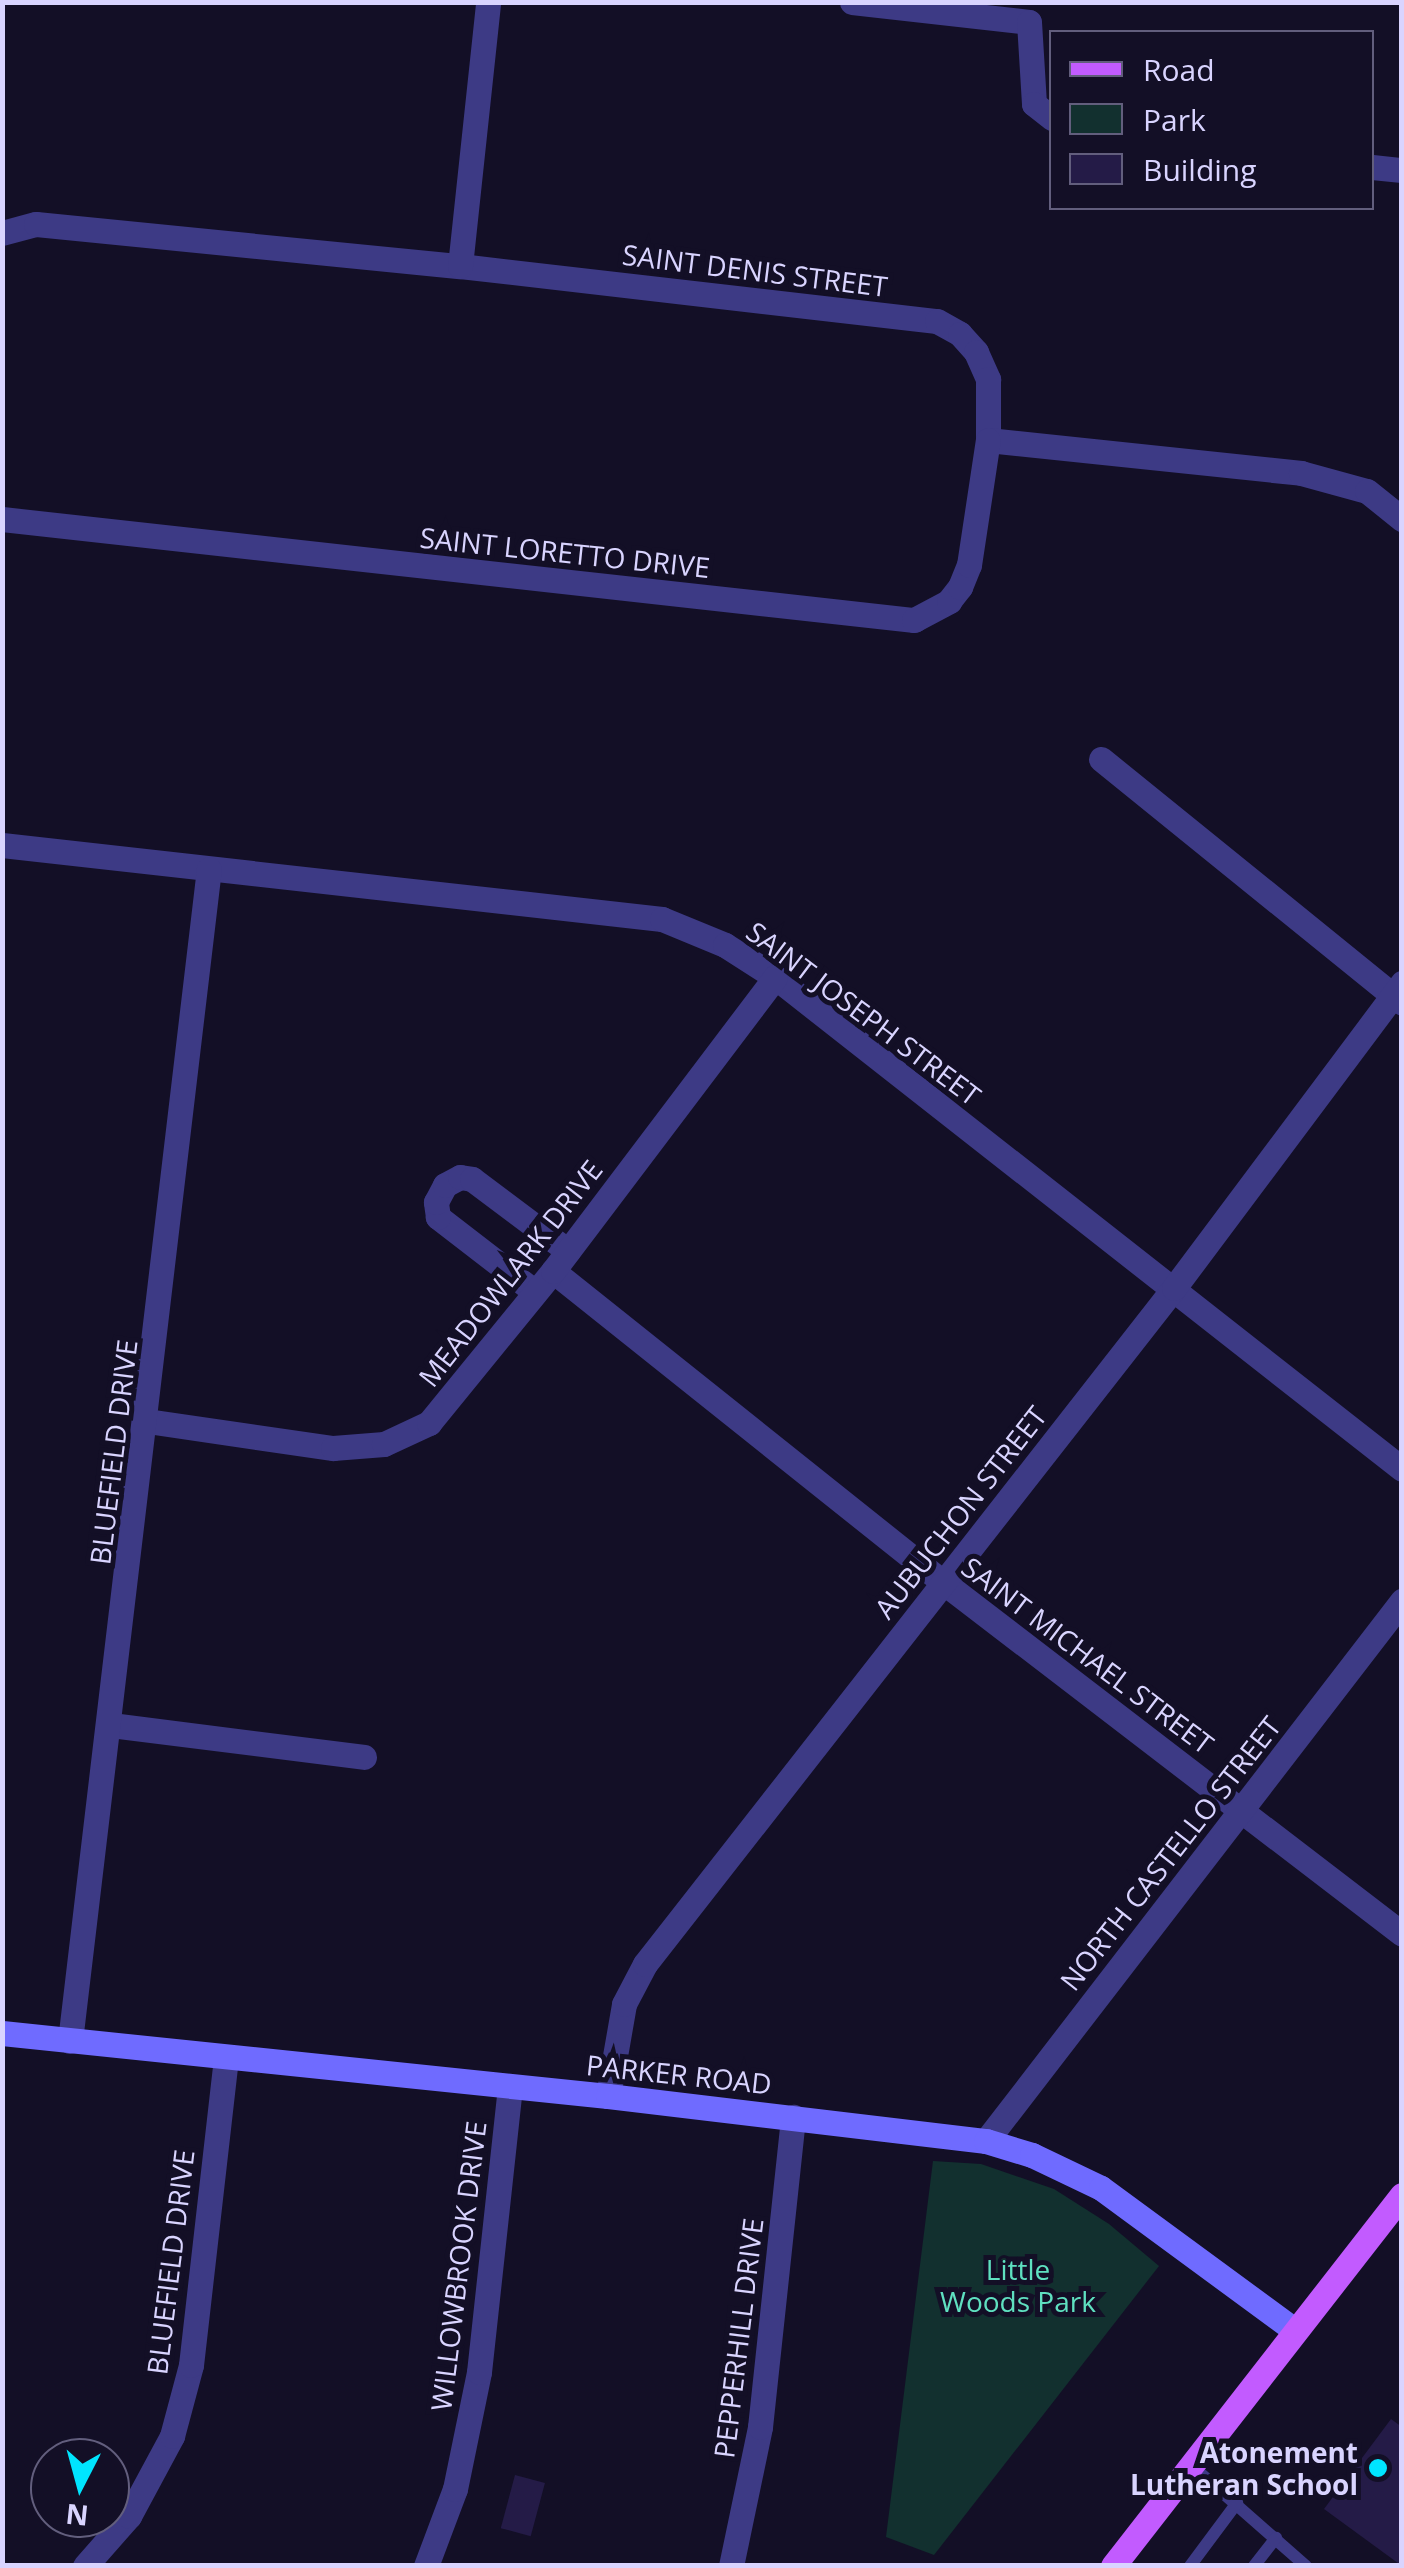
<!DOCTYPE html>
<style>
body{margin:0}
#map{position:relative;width:1404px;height:2568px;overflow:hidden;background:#130f26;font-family:"Open Sans",sans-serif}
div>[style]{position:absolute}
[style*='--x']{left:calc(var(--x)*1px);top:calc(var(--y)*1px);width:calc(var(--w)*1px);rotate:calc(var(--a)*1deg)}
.green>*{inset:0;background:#12302f}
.building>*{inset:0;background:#241b47;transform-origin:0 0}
.lane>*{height:12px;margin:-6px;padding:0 6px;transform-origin:6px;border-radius:6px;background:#3d3a85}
.street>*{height:25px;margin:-12.5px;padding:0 12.5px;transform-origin:12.5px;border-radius:12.5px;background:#3d3a85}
.secondary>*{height:25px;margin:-12.5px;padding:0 12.5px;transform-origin:12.5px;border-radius:12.5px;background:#6f6bff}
.primary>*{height:25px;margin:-12.5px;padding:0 12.5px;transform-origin:12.5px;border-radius:12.5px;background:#c25bff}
.dots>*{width:28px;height:28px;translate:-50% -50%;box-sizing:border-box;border:5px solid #130f26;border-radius:50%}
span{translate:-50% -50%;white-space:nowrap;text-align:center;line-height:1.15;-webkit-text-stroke:10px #130f26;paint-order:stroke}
.street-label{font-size:28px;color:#d9d4ff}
.park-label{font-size:28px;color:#5fe0c0}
.poi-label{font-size:28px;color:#d9d4ff;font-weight:700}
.right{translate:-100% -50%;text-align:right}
.frame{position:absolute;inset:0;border:5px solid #d9d4ff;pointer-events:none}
.legend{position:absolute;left:1049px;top:30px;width:325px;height:180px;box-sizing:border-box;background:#130f26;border:2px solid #625e7d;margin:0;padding:12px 18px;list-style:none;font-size:30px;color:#d9d4ff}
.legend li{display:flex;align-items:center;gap:20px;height:50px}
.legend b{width:50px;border:2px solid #625e7d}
.north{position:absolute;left:30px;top:2438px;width:100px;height:100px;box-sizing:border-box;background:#130f26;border:2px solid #625e7d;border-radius:50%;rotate:186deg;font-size:28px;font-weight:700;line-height:40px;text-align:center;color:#d9d4ff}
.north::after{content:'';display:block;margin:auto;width:35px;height:45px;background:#00e5ff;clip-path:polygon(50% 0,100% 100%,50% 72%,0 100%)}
</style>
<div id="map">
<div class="green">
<i style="clip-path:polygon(933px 2161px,981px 2164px,1054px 2189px,1109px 2224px,1159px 2266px,934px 2555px,886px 2537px)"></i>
</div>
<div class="building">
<i style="clip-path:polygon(1391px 2419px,1402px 2427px,1402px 2566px,1324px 2509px)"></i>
<i style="left:515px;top:2475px;width:31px;height:55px;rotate:15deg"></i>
</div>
<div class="lane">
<i style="--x:1191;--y:2465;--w:153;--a:41.3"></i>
<i style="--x:1190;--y:2566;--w:79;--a:-53.3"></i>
<i style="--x:1254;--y:2566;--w:36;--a:-52"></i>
</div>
<div class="street">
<i style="--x:852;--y:2;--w:178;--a:6.4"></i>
<i style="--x:1029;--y:22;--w:82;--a:86.5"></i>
<i style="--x:1034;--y:104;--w:23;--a:38"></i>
<i style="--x:1372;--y:167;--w:30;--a:6"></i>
<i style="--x:2;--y:233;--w:35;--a:-15"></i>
<i style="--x:36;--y:224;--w:426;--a:5.7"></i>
<i style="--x:460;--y:266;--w:480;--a:6.6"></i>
<i style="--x:937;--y:321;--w:26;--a:29"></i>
<i style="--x:960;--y:334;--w:24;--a:48"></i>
<i style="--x:976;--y:352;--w:30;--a:66"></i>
<i style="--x:988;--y:379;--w:61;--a:90"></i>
<i style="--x:988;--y:440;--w:315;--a:6"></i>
<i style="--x:1301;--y:473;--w:68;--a:15.3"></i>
<i style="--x:1367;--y:491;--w:45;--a:38.7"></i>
<i style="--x:460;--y:266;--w:265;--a:-83.9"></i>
<i style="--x:2;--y:519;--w:918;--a:6.32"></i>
<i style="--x:914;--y:620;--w:40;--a:-28"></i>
<i style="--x:949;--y:601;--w:18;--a:-52"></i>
<i style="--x:960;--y:587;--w:24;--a:-68"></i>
<i style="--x:969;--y:565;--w:126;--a:-81.4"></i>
<i style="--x:1101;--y:759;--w:387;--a:39"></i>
<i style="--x:2;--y:845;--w:664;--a:6.4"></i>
<i style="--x:662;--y:919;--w:68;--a:22.4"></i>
<i style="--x:725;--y:945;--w:59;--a:32.6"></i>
<i style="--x:775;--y:977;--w:797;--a:38.12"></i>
<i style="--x:553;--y:1271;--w:499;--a:38.6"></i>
<i style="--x:943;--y:1582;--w:578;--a:37.48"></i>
<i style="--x:535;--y:1292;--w:123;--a:-142.3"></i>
<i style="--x:438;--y:1217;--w:15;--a:-98"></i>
<i style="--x:436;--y:1202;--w:19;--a:-62"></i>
<i style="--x:445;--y:1185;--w:17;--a:-28"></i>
<i style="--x:460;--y:1177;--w:12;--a:9"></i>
<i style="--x:472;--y:1179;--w:120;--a:36.9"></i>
<i style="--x:147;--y:1421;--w:188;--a:8.3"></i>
<i style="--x:333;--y:1448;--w:51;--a:-4.5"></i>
<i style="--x:384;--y:1444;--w:50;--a:-25"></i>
<i style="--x:429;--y:1423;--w:196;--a:-50.8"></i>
<i style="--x:553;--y:1271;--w:368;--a:-52.9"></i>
<i style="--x:111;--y:1725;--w:255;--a:7.2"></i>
<i style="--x:70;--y:2041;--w:1180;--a:-83.24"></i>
<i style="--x:608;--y:2096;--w:93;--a:-80.1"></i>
<i style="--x:624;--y:2004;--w:45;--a:-62.3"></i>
<i style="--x:645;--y:1964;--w:858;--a:-51.96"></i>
<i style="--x:1174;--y:1288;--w:381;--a:-53.2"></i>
<i style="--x:986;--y:2141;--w:682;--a:-52.39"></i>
<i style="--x:85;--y:2566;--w:67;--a:-48.7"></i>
<i style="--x:129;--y:2516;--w:91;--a:-61.7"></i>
<i style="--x:172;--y:2436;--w:73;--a:-75"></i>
<i style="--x:191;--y:2365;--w:310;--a:-83.5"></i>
<i style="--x:426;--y:2566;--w:82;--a:-69.4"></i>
<i style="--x:455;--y:2489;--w:119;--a:-78.4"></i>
<i style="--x:479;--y:2372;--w:287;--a:-83.8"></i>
<i style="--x:731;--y:2566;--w:142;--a:-78.2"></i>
<i style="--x:760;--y:2427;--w:312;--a:-83.9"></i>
</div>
<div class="secondary">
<i style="--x:2;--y:2033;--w:609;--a:5.94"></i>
<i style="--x:608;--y:2096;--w:381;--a:6.8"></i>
<i style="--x:986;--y:2141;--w:48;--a:16.9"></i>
<i style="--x:1032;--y:2155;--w:76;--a:25.6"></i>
<i style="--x:1101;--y:2188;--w:240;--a:36.3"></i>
</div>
<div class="primary">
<i style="--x:1113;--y:2566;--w:470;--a:-52.1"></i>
</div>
<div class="dots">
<i style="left:1378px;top:2468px;background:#00e5ff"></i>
</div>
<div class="street-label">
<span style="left:755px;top:270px;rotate:7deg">SAINT DENIS STREET</span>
<span style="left:565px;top:552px;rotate:6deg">SAINT LORETTO DRIVE</span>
<span style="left:864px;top:1013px;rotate:37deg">SAINT JOSEPH STREET</span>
<span style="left:510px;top:1273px;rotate:-52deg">MEADOWLARK DRIVE</span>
<span style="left:113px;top:1452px;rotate:-83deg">BLUEFIELD DRIVE</span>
<span style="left:960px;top:1512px;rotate:-52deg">AUBUCHON STREET</span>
<span style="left:1088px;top:1655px;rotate:37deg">SAINT MICHAEL STREET</span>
<span style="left:1170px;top:1853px;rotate:-52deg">NORTH CASTELLO STREET</span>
<span style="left:679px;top:2074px;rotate:6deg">PARKER ROAD</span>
<span style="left:170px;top:2262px;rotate:-83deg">BLUEFIELD DRIVE</span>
<span style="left:458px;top:2266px;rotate:-83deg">WILLOWBROOK DRIVE</span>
<span style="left:738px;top:2338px;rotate:-83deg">PEPPERHILL DRIVE</span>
</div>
<div class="park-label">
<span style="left:1018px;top:2285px">Little<br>Woods Park</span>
</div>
<div class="poi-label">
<span class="right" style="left:1358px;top:2468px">Atonement<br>Lutheran School</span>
</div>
<div class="frame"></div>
<ul class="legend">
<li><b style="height:12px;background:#c25bff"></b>Road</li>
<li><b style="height:28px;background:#12302f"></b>Park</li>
<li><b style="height:28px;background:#241b47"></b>Building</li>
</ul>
<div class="north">N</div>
</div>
